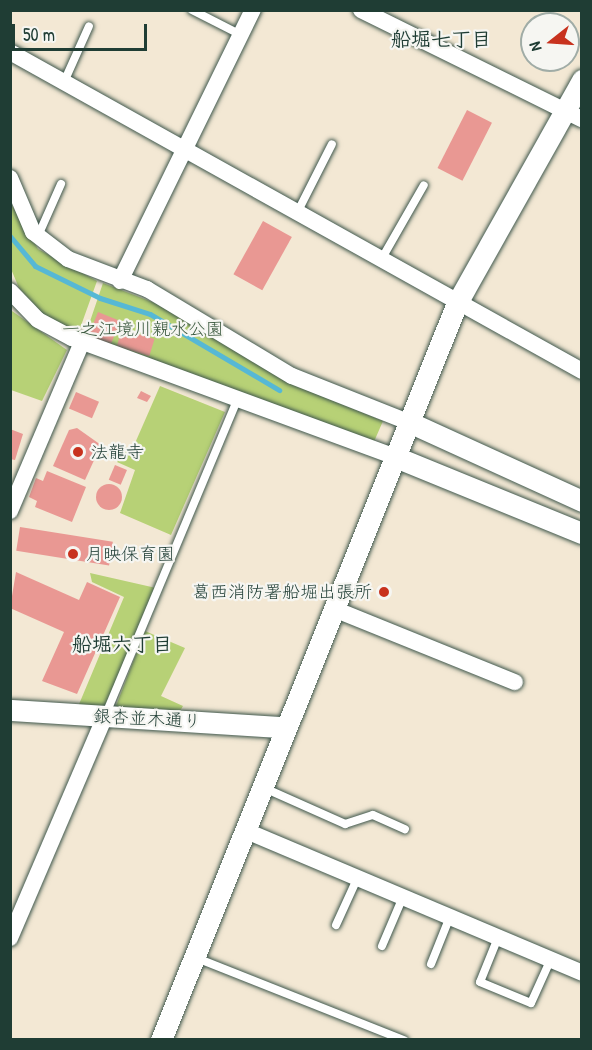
<!DOCTYPE html>
<meta charset="utf-8">
<style>
body{margin:0}
#map{position:relative;width:592px;height:1050px;overflow:hidden;background:#f3e8d4;font-family:"Patrick Hand","Klee One",sans-serif}
div>[style]{position:absolute}
[style*='--x']{left:calc(var(--x)*1px);top:calc(var(--y)*1px);width:calc(var(--w)*1px);rotate:calc(var(--a)*1deg)}
.green>*{inset:0;background:#b7d176}
.stream>*{height:5px;margin:-2.5px;padding:0 2.5px;transform-origin:2.5px;border-radius:2.5px;background:#56b8d5}
.building>*{inset:0;background:#e99893;transform-origin:0 0}
.round{border-radius:50%}
.roads{filter:drop-shadow(0 0 2px #3f574c) drop-shadow(0 0 2px #3f574c)}
.service>*{height:8px;margin:-4px;padding:0 4px;transform-origin:4px;border-radius:4px;background:#fff}
.minor>*{height:16px;margin:-8px;padding:0 8px;transform-origin:8px;border-radius:8px;background:#fff}
.tertiary>*{height:21px;margin:-10.5px;padding:0 10.5px;transform-origin:10.5px;border-radius:10.5px;background:#fff}
.dots>*{width:16px;height:16px;translate:-50% -50%;box-sizing:border-box;border:3px solid #f6f6f2;border-radius:50%}
span{translate:-50% -50%;white-space:nowrap;text-align:center;line-height:1.15;-webkit-text-stroke:4.5px #f6f6f2;paint-order:stroke}
.park-label{font-size:18px;color:#3d5b41}
.poi-label{font-size:18px;color:#1f3d34}
.left{translate:0 -50%;text-align:left}
.right{translate:-100% -50%;text-align:right}
.street-label{font-size:18px;color:#1f3d34}
.neighbourhood-label{font-size:20px;color:#1f3d34;font-weight:700}
.frame{position:absolute;inset:0;border:12px solid #1f3d34;pointer-events:none}
.north{position:absolute;left:520px;top:12px;width:60px;height:60px;box-sizing:border-box;background:#f6f6f2;border:2px solid #a0aca6;border-radius:50%;rotate:253deg;font-size:16px;font-weight:700;line-height:24px;text-align:center;color:#1f3d34}
.north::after{content:'';display:block;margin:auto;width:21px;height:27px;background:#c8321e;clip-path:polygon(50% 0,100% 100%,50% 72%,0 100%)}
.scale{position:absolute;left:12px;top:24px;width:135px;height:27px;box-sizing:border-box;border:3px solid #1f3d34;border-top:0;padding-left:8px;font-size:18px;line-height:21px;white-space:nowrap;color:#1f3d34;-webkit-text-stroke:4px #f6f6f2;paint-order:stroke}
</style>
<div id="map">
<div class="green">
<i style="clip-path:polygon(10px 202px,38px 249px,97px 281px,78px 334px,45px 316px,19px 288px,11px 269px)"></i>
<i style="clip-path:polygon(103px 283px,155px 303px,307px 390px,383px 421px,373px 444px,85px 336px)"></i>
<i style="clip-path:polygon(12px 311px,67px 350px,42px 401px,11px 390px)"></i>
<i style="clip-path:polygon(160px 386px,225px 412px,171px 535px,120px 513px,135px 470px,117px 462px,123px 446px,132px 450px)"></i>
<i style="clip-path:polygon(90px 573px,156px 588px,103px 712px,77px 709px,124px 597px,92px 582px)"></i>
<i style="clip-path:polygon(145px 631px,185px 648px,161px 696px,183px 706px,177px 716px,114px 711px)"></i>
</div>
<div class="stream">
<i style="--x:10;--y:236;--w:39;--a:50"></i>
<i style="--x:35;--y:266;--w:72;--a:26.2"></i>
<i style="--x:100;--y:298;--w:52;--a:17.7"></i>
<i style="--x:150;--y:314;--w:150;--a:30.5"></i>
</div>
<div class="building">
<i style="left:467px;top:110px;width:28px;height:65px;rotate:27deg"></i>
<i style="left:263px;top:221px;width:33px;height:61px;rotate:29deg"></i>
<i style="left:98px;top:312px;width:24px;height:26px;rotate:22deg"></i>
<i style="left:122px;top:329px;width:34px;height:18px;rotate:17deg"></i>
<i style="clip-path:polygon(141px 391px,151px 396px,147px 402px,137px 398px)"></i>
<i style="left:76px;top:392px;width:25px;height:18px;rotate:23deg"></i>
<i style="clip-path:polygon(77px 428px,101px 445px,85px 480px,53px 466px,69px 430px)"></i>
<i style="clip-path:polygon(10px 429px,23px 434px,15px 460px,10px 459px)"></i>
<i style="left:115px;top:465px;width:13px;height:16px;rotate:23deg"></i>
<i style="clip-path:polygon(47px 471px,86px 487px,72px 522px,35px 507px,37px 501px,29px 497px,36px 478px,43px 481px)"></i>
<i class="round" style="left:96px;top:484px;width:26px;height:26px"></i>
<i style="left:20px;top:527px;width:94px;height:24px;rotate:9deg"></i>
<i style="clip-path:polygon(16px 572px,79px 600px,87px 582px,120px 597px,77px 694px,42px 681px,64px 632px,10px 608px)"></i>
</div>
<div class="roads">
<div class="service">
<i style="--x:192;--y:10;--w:55;--a:27"></i>
<i style="--x:64;--y:82;--w:61;--a:-65.9"></i>
<i style="--x:297;--y:213;--w:77;--a:-63.1"></i>
<i style="--x:38;--y:236;--w:57;--a:-66.1"></i>
<i style="--x:381;--y:260;--w:86;--a:-60.2"></i>
<i style="--x:105;--y:716;--w:342;--a:-67.3"></i>
<i style="--x:262;--y:787;--w:91;--a:24"></i>
<i style="--x:345;--y:824;--w:29;--a:-18"></i>
<i style="--x:373;--y:815;--w:35;--a:24"></i>
<i style="--x:336;--y:925;--w:51;--a:-65.5"></i>
<i style="--x:497;--y:940;--w:45;--a:112"></i>
<i style="--x:480;--y:982;--w:55;--a:22.4"></i>
<i style="--x:531;--y:1003;--w:46;--a:-65.7"></i>
<i style="--x:382;--y:946;--w:51;--a:-66.9"></i>
<i style="--x:194;--y:957;--w:226;--a:21.6"></i>
<i style="--x:431;--y:964;--w:48;--a:-68.2"></i>
</div>
<div class="minor">
<i style="--x:361;--y:10;--w:246;--a:26.3"></i>
<i style="--x:10;--y:52;--w:655;--a:29.15"></i>
<i style="--x:10;--y:178;--w:59;--a:66.9"></i>
<i style="--x:33;--y:232;--w:44;--a:37.6"></i>
<i style="--x:68;--y:259;--w:85;--a:20.8"></i>
<i style="--x:147;--y:289;--w:169;--a:31"></i>
<i style="--x:292;--y:376;--w:128;--a:21.6"></i>
<i style="--x:120;--y:281;--w:302;--a:-63.9"></i>
<i style="--x:10;--y:291;--w:40;--a:46"></i>
<i style="--x:38;--y:320;--w:38;--a:28"></i>
<i style="--x:72;--y:338;--w:347;--a:20.2"></i>
<i style="--x:10;--y:511;--w:184;--a:-66.9"></i>
<i style="--x:334;--y:609;--w:195;--a:22"></i>
<i style="--x:244;--y:830;--w:367;--a:22.9"></i>
<i style="--x:10;--y:938;--w:241;--a:-66.8"></i>
</div>
<div class="tertiary">
<i style="--x:411;--y:423;--w:188;--a:24.5"></i>
<i style="--x:398;--y:458;--w:199;--a:22.2"></i>
<i style="--x:10;--y:710;--w:275;--a:3.6"></i>
<i style="--x:161;--y:1040;--w:794;--a:-68.12"></i>
<i style="--x:457;--y:303;--w:256;--a:-60.7"></i>
</div>
</div>
<div class="dots">
<i style="left:78px;top:452px;background:#c8321e"></i>
<i style="left:73px;top:554px;background:#c8321e"></i>
<i style="left:384px;top:592px;background:#c8321e"></i>
</div>
<div class="park-label">
<span style="left:143px;top:329px">一之江境川親水公園</span>
</div>
<div class="poi-label">
<span class="left" style="left:90px;top:452px">法龍寺</span>
<span class="left" style="left:85px;top:554px">月映保育園</span>
<span class="right" style="left:372px;top:592px">葛西消防署船堀出張所</span>
</div>
<div class="street-label">
<span style="left:147px;top:719px;rotate:3deg">銀杏並木通り</span>
</div>
<div class="neighbourhood-label">
<span style="left:441px;top:38px">船堀七丁目</span>
<span style="left:122px;top:643px">船堀六丁目</span>
</div>
<div class="frame"></div>
<div class="north">N</div>
<div class="scale">50 m</div>
</div>
